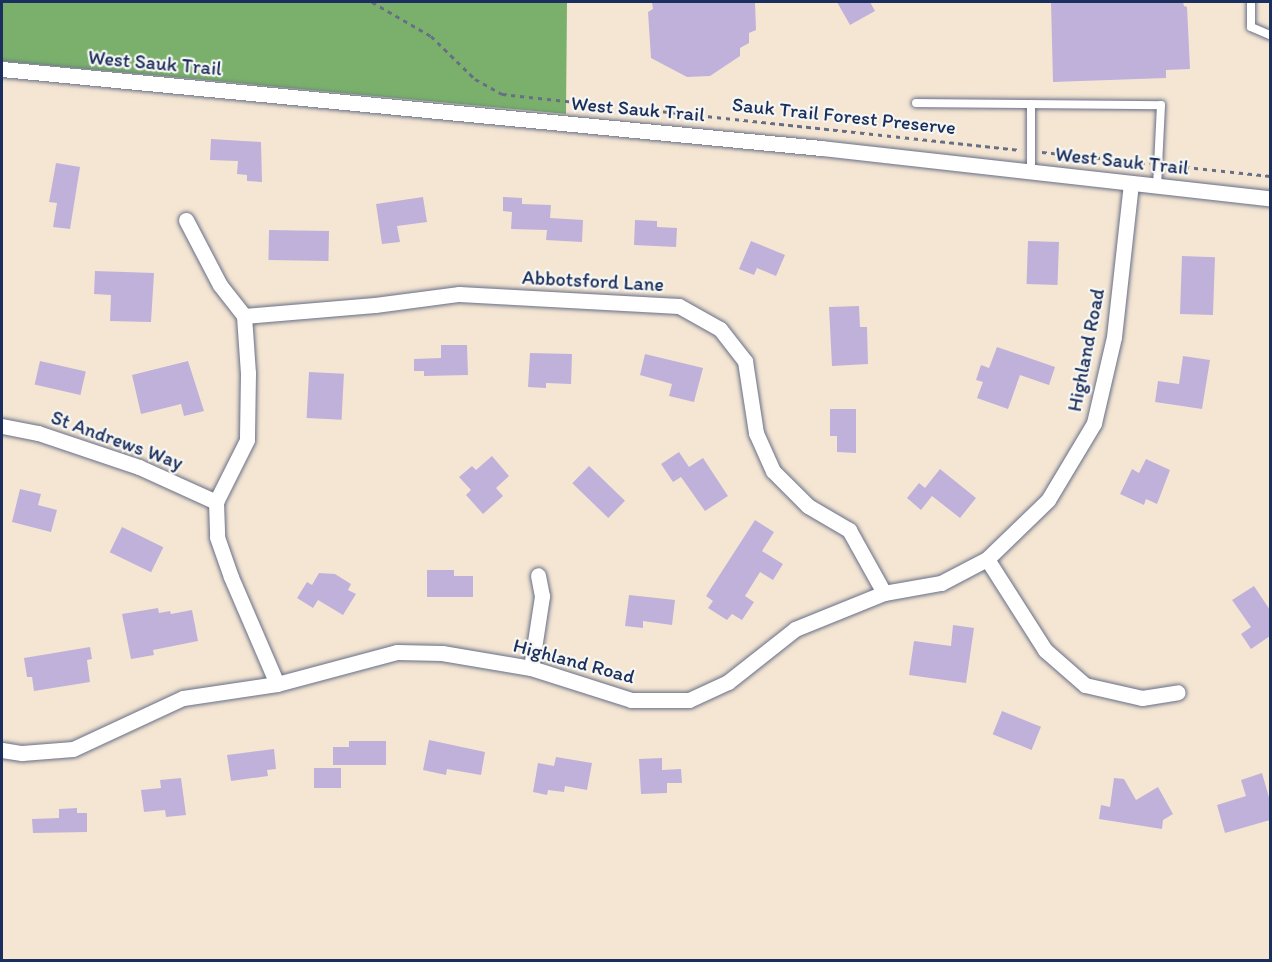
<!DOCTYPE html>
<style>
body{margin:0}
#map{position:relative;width:1272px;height:962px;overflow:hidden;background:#f5e6d3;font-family:Itim,sans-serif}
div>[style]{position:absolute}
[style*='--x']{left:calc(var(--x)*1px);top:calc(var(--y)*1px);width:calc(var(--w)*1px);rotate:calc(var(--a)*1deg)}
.forest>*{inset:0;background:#7ab06c}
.building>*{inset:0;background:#c0b1db;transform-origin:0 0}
.path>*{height:3px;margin-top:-1.5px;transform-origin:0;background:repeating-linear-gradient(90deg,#676f87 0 4.5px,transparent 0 9px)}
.roads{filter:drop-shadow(0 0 2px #676f87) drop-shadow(0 0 2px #676f87)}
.lane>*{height:8px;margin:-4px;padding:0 4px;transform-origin:4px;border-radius:4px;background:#fff}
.street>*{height:15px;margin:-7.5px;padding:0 7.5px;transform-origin:7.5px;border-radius:7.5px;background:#fff}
span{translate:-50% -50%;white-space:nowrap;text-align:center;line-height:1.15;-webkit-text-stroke:4.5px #f6f6f2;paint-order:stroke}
.street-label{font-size:20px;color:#1b2f5e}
.frame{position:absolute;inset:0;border:3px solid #1b2f5e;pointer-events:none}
</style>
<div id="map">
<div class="forest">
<i style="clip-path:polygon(2px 2px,567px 2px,566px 114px,2px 61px)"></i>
</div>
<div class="building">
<i style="clip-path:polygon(652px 2px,755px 2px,756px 30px,749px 33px,749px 43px,740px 48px,740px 56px,710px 76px,687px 77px,651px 58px,648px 12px,653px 9px)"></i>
<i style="clip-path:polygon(837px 2px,870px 2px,875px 11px,850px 25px)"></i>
<i style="clip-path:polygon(1051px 2px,1183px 2px,1184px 6px,1187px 7px,1190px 69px,1166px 70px,1166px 78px,1053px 82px)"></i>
<i style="clip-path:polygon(211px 139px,261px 142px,262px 182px,247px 181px,247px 175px,237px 174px,238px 161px,210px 160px)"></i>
<i style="clip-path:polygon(56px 163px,80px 167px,70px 229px,53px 227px,57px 203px,49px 202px)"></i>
<i style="clip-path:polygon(423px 197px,427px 222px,397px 226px,400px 242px,382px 244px,376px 204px)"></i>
<i style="clip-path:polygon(503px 197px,522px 198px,522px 204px,551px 205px,550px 218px,583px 220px,582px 242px,546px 240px,547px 230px,511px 229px,512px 212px,503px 211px)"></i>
<i style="clip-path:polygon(635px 220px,657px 221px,657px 227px,677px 228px,676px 247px,634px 245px)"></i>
<i style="left:269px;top:230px;width:60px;height:30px;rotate:1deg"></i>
<i style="clip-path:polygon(751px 241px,785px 255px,776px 276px,757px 268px,754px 275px,739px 269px)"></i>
<i style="left:1028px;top:241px;width:31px;height:43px;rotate:2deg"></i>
<i style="left:1182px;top:256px;width:33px;height:58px;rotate:2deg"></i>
<i style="clip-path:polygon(95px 271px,154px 273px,151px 322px,110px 321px,111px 295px,94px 294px)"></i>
<i style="clip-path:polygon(859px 306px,860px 327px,867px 327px,868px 364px,832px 366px,829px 307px)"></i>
<i style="clip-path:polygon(441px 345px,467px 345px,468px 375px,424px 376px,424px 371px,414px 371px,414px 359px,441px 358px)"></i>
<i style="clip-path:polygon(997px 347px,1055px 367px,1049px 385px,1020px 375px,1008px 409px,977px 398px,983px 382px,976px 380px,981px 365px,989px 368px)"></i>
<i style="clip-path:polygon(530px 353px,572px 354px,571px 384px,546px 383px,546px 388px,528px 387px)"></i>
<i style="clip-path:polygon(645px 354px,703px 368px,694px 402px,669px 396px,672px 384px,640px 375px)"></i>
<i style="clip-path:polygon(1183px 356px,1210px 360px,1202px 409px,1155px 402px,1158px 381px,1179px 384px)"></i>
<i style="left:40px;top:361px;width:47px;height:24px;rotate:13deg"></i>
<i style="clip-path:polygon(188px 361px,204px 411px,184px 416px,181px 404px,141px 414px,132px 375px)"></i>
<i style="left:309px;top:372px;width:35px;height:46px;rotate:3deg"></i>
<i style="clip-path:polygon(830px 409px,856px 409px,856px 453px,837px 452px,837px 436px,830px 436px)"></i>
<i style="clip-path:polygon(679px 452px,689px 467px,703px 458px,728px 496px,705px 511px,681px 477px,673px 482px,661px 464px)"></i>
<i style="clip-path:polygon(492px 456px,509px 476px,496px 488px,503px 496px,483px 514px,466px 495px,471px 490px,459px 477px,472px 466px,476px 470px)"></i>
<i style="clip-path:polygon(1146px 459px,1170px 470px,1157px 504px,1146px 499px,1144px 505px,1120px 494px,1132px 469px,1139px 473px)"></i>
<i style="left:589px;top:466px;width:50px;height:24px;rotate:44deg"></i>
<i style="clip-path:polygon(940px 469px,976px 498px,960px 518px,932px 496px,921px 510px,907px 498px,919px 483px,925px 488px)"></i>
<i style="clip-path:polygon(20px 489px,41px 494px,38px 505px,57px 510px,51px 532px,12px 522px)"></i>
<i style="clip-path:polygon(755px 520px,774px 532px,762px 551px,783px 564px,773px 580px,760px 572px,745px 596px,754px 602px,742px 620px,732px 614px,727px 620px,708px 608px,713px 601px,706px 596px)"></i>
<i style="left:122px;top:527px;width:46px;height:28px;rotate:26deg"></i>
<i style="clip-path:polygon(427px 570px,454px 570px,454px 576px,473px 576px,473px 597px,427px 597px)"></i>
<i style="clip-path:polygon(319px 573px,335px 574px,351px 584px,348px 590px,356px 594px,343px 615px,318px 600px,313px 608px,297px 598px,307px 582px,312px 585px)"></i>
<i style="clip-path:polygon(1254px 586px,1270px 610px,1270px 636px,1251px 649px,1241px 634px,1251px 627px,1232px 600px)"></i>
<i style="clip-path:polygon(629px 595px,675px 600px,672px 625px,643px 621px,643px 628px,625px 626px)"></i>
<i style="clip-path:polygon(158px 608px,159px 613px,170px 611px,171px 614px,192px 610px,198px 641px,153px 650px,154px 655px,131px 659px,122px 614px)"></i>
<i style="clip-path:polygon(953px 625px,974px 628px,966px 683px,909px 675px,914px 641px,951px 646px)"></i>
<i style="clip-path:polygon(90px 647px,92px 659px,87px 660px,90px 682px,34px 691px,32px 677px,27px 677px,24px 658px)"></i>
<i style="left:1002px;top:711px;width:42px;height:25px;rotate:22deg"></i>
<i style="clip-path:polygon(429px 740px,485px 752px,481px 775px,447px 769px,446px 775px,423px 770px)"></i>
<i style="clip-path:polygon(349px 741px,386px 741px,386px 765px,333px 765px,333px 747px,349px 747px)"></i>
<i style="clip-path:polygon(274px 749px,276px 769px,267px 770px,268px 776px,231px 781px,227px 755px)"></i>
<i style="clip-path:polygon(556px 757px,592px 763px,587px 790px,565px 786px,564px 792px,548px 790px,547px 795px,533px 792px,538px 763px,554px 766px)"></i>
<i style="clip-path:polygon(662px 758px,662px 770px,681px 769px,682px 783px,667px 783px,667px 793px,641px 794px,639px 759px)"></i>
<i style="left:341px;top:768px;width:20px;height:27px;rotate:90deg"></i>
<i style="clip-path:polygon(1262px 773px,1270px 801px,1270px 820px,1225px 833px,1217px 805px,1246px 796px,1241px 780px)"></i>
<i style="clip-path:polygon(181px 778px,186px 815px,166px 817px,165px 810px,144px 812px,141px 790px,161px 788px,160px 780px)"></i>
<i style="clip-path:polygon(1114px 778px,1124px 779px,1136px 800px,1158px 787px,1173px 814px,1163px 820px,1162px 829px,1099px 819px,1101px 805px,1110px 807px)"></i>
<i style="clip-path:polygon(77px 808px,77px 813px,87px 813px,87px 832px,33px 833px,32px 819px,59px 818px,59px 809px)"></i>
</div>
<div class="path">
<i style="--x:372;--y:2;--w:68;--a:30"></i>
<i style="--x:431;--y:36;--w:62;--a:44.3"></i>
<i style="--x:475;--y:79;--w:31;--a:29"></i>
<i style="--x:502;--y:94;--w:522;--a:6.16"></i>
<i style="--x:1042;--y:152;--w:108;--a:5.9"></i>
<i style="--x:1167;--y:165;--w:104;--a:6.1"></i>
</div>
<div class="roads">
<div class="lane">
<i style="--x:1251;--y:2;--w:25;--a:90"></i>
<i style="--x:1251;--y:27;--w:21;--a:23"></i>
<i style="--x:916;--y:103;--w:245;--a:0.5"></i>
<i style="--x:1161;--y:105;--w:81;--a:92.8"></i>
<i style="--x:1031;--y:172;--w:68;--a:-90"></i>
</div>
<div class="street">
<i style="--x:2;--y:69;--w:823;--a:5.51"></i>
<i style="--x:821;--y:148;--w:452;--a:6.4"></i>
<i style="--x:186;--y:220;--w:73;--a:62.4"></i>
<i style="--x:220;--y:285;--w:39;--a:52"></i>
<i style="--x:244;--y:316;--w:57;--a:86"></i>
<i style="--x:248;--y:373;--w:67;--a:90.9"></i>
<i style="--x:247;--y:440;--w:69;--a:116.6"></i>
<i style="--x:216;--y:502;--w:35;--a:88"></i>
<i style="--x:217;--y:537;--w:42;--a:70.7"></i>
<i style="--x:231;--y:577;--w:116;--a:66.7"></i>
<i style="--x:244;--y:316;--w:131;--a:-4.8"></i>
<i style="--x:375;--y:305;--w:85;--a:-7.5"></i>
<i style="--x:459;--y:294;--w:220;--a:3.1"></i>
<i style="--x:679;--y:306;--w:47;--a:29.3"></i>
<i style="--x:720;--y:329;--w:41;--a:52"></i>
<i style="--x:745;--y:361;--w:73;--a:81.3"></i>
<i style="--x:756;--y:433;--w:42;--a:65.9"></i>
<i style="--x:773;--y:471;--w:49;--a:45"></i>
<i style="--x:808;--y:506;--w:48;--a:30.3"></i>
<i style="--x:849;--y:530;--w:72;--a:60.9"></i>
<i style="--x:2;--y:426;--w:37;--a:11"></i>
<i style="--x:38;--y:433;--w:107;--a:18.6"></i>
<i style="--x:139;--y:467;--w:85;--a:24.4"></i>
<i style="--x:987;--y:559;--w:108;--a:57.5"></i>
<i style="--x:1045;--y:650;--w:53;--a:41.2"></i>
<i style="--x:1085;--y:685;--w:58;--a:12.8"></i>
<i style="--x:1142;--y:698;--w:36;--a:-9"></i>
<i style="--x:531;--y:668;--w:73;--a:-81.3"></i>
<i style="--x:542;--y:596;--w:21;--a:-101"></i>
<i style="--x:2;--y:750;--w:20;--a:9"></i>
<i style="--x:22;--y:753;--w:51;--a:-4.5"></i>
<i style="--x:73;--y:749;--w:121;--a:-24.9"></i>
<i style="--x:183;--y:698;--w:95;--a:-8.5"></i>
<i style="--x:277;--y:684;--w:124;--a:-14.9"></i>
<i style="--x:397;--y:652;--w:45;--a:1.3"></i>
<i style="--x:442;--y:653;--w:90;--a:9.6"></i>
<i style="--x:531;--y:668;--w:105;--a:17.7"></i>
<i style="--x:631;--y:700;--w:58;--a:0"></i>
<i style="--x:689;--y:700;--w:43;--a:-24.8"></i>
<i style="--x:728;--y:682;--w:85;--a:-38.3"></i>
<i style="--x:795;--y:629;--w:96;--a:-22"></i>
<i style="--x:884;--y:593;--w:58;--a:-10"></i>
<i style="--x:941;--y:583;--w:52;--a:-27.6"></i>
<i style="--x:987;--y:559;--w:85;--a:-44"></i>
<i style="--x:1048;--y:500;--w:90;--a:-59.1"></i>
<i style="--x:1094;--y:423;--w:88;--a:-76.9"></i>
<i style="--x:1114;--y:337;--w:155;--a:-83.7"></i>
</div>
</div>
<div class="street-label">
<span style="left:155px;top:63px;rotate:5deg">West Sauk Trail</span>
<span style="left:638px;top:109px;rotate:5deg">West Sauk Trail</span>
<span style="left:844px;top:116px;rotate:6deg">Sauk Trail Forest Preserve</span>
<span style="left:1122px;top:161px;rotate:6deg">West Sauk Trail</span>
<span style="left:593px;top:281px;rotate:3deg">Abbotsford Lane</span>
<span style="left:1086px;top:350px;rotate:-79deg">Highland Road</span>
<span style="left:117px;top:440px;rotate:20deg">St Andrews Way</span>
<span style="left:574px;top:661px;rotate:15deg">Highland Road</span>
</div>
<div class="frame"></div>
</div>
